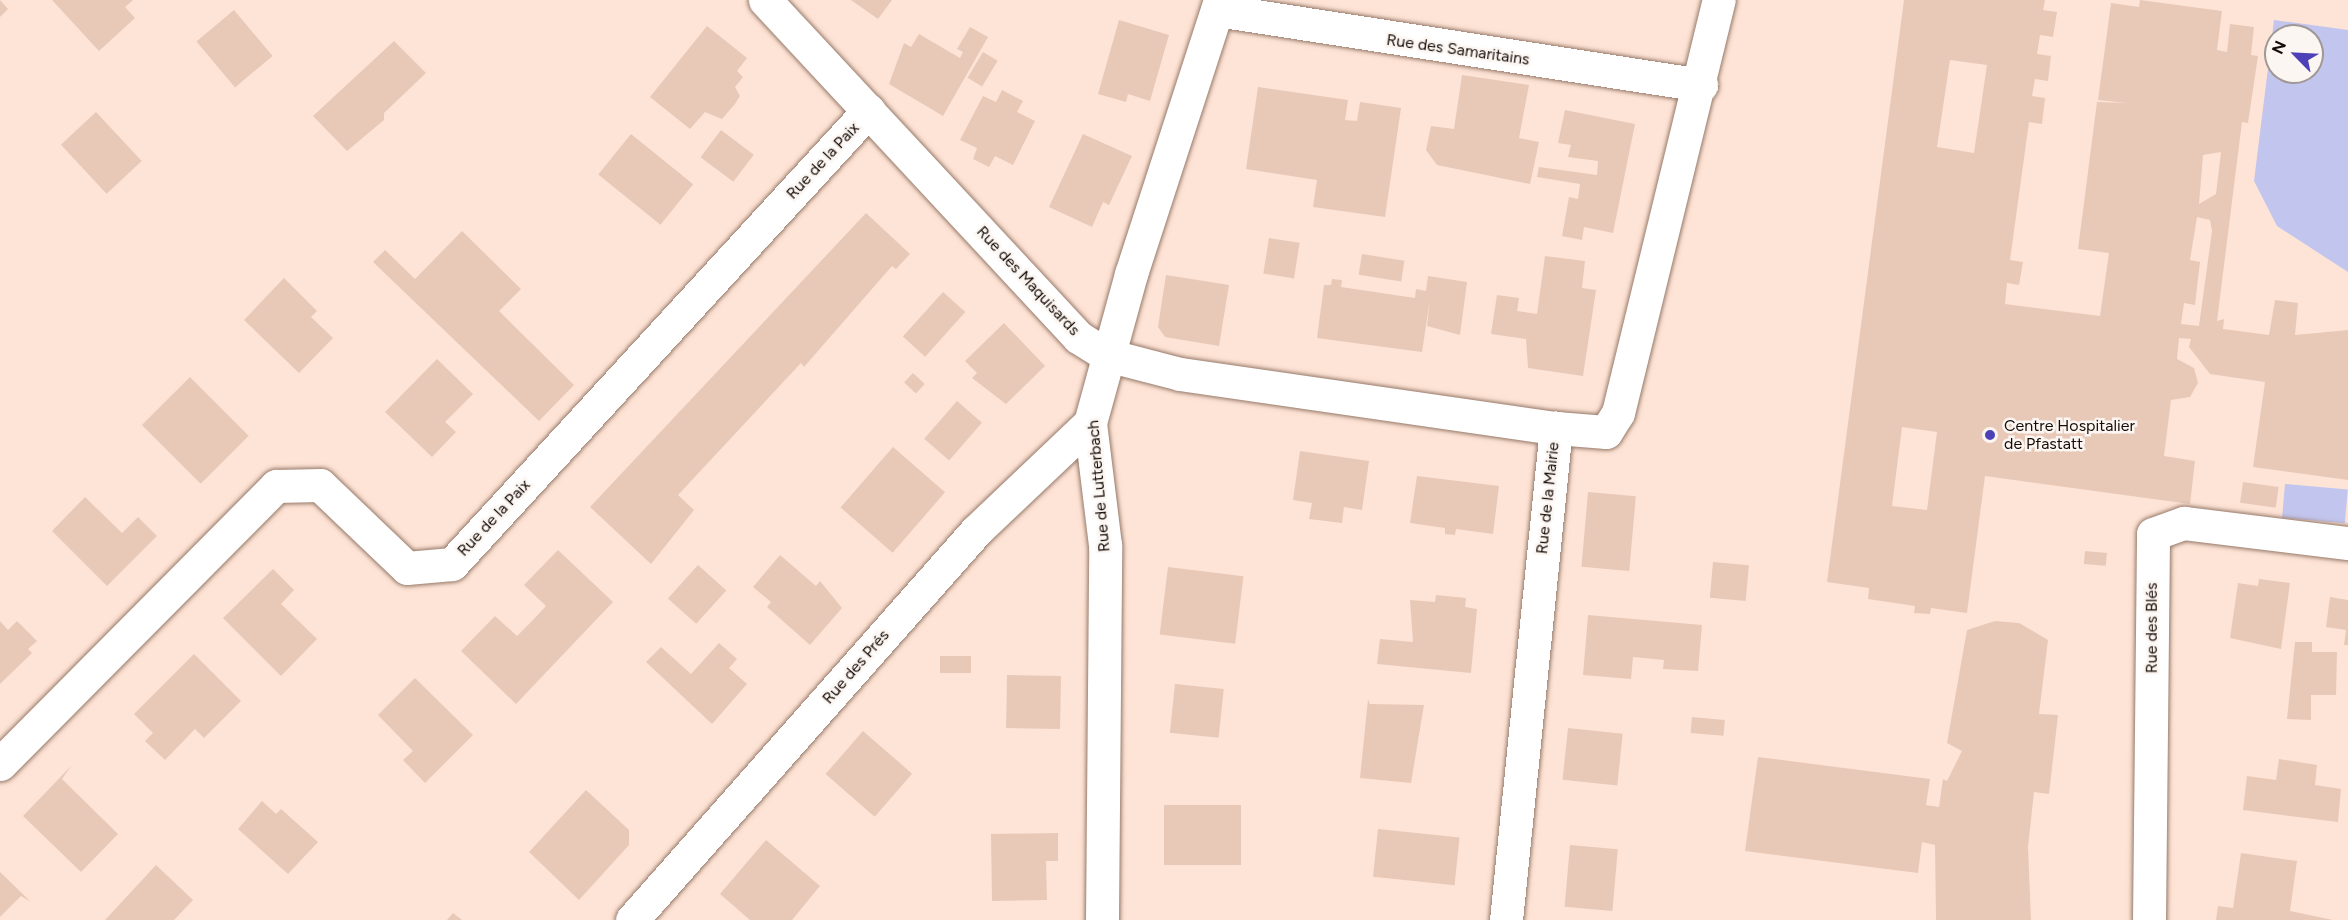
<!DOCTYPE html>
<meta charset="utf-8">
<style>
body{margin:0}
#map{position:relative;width:2348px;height:920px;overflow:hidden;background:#fee4d6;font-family:Figtree,sans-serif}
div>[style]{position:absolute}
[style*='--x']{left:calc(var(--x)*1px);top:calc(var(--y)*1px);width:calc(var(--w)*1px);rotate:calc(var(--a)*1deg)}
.green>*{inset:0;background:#c2c5ee;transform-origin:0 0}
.building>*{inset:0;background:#e8c9b8;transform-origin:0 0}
.roads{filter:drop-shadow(0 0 2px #967969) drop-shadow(0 0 2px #967969)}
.minor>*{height:33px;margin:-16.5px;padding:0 16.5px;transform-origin:16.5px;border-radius:16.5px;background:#fff}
.dots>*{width:16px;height:16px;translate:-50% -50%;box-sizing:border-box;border:3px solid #fcf6f2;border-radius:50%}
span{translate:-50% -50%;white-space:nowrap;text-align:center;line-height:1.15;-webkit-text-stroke:5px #fcf6f2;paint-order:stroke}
.street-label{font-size:16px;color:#160c07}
.poi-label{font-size:16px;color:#160c07}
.left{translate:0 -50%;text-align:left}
.north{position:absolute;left:2264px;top:24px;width:60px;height:60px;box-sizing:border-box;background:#fcf6f2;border:2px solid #a09894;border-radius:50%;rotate:294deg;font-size:16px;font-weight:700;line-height:24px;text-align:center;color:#160c07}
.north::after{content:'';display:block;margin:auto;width:21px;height:27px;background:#4e41b8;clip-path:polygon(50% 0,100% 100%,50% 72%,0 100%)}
</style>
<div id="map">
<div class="green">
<i style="clip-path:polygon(evenodd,2274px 20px,2348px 30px,2348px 272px,2277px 226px,2254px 181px,2274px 20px,2276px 36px,2312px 36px,2312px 72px,2276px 72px,2276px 36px)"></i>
<i style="left:2285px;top:484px;width:63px;height:34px;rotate:5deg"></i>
</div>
<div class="building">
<i style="clip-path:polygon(0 0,8px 9px,0 17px)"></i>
<i style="clip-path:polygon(52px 0,133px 0,125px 7px,135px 18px,99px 51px)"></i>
<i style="clip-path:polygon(851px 0,892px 0,878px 19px)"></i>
<i style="clip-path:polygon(evenodd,1904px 0,2045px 0,2043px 10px,2057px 12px,2053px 37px,2040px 35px,2037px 54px,2051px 56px,2048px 81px,2035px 79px,2032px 96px,2045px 98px,2042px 124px,2029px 122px,2010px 260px,2023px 262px,2019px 285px,2007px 283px,2005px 304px,2100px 316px,2109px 253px,2078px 249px,2097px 102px,2127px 103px,2098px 100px,2111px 3px,2139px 7px,2140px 0,2222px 11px,2217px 50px,2227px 52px,2230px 24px,2254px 27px,2251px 55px,2258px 56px,2248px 123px,2242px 122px,2217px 321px,2224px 319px,2223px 329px,2269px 335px,2275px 300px,2298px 303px,2295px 335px,2348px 330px,2348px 480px,2253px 467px,2265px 382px,2210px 374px,2189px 347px,2191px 339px,2179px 338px,2177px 359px,2194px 368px,2198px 383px,2190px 397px,2171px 400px,2164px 456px,2195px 461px,2190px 504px,1985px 476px,1967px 613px,1931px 608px,1930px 614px,1914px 613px,1915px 606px,1868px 599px,1869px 588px,1827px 582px,1904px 0,1950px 60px,1987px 65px,1974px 153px,1937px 147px,1950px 60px,1904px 0,2221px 152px,2216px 194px,2199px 204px,2203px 155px,2221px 152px,1904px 0,2197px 217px,2210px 220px,2212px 231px,2199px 326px,2181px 324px,2184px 303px,2195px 305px,2200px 262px,2190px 260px,2197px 217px,1904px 0,1902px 427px,1937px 432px,1927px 510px,1892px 506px,1902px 427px)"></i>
<i style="left:234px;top:10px;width:60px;height:49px;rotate:50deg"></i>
<i style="clip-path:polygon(1119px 20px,1169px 35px,1150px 101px,1128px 94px,1126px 102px,1098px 94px)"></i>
<i style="clip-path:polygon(707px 26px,747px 58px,737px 71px,743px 77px,735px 87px,740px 96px,735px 104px,722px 119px,705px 112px,690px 129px,650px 97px)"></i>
<i style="clip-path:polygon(970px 27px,988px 37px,943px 116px,889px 84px,904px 43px,911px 47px,919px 34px,960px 58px,963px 52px,957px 49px)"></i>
<i style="clip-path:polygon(394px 41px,426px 73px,384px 113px,384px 120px,347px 151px,313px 116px)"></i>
<i style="left:983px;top:52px;width:17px;height:30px;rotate:31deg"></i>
<i style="clip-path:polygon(1462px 75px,1529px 85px,1519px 138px,1539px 142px,1530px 184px,1437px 165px,1426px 150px,1431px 126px,1454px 129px)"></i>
<i style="clip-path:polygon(1258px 87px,1348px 100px,1345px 120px,1357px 121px,1360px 102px,1401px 108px,1385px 217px,1313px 207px,1317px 180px,1246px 169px)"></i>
<i style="clip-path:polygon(1002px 90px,1023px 101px,1017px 112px,1035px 121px,1013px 165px,995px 156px,989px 167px,973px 159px,977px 148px,960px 140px,983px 96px,996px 102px)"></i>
<i style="clip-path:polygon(1565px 110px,1635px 124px,1613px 233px,1584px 227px,1582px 240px,1562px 236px,1569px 197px,1578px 199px,1580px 184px,1537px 177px,1539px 167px,1597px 175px,1598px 161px,1568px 157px,1571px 145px,1558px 143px)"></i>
<i style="left:96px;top:112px;width:67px;height:48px;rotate:47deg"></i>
<i style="left:721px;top:130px;width:41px;height:34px;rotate:37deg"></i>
<i style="left:631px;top:134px;width:80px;height:52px;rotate:39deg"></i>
<i style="clip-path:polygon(1083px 134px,1132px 156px,1109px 205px,1103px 202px,1092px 227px,1049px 207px)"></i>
<i style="clip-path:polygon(866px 213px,910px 254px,896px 269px,892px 266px,804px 367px,801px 363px,678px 495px,694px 510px,651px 564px,590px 507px)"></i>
<i style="clip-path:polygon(462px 231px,521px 289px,499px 311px,574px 385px,539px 421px,373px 262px,385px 250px,415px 279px)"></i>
<i style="left:1269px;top:238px;width:31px;height:36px;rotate:9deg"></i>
<i style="left:1362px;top:254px;width:43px;height:21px;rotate:9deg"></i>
<i style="clip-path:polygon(1545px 256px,1585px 261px,1582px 288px,1596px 290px,1583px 376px,1528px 368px,1526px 339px,1491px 334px,1497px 295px,1519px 298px,1517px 311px,1537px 314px)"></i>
<i style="clip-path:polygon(1166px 275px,1229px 285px,1219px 346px,1165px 337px,1158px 327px)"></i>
<i style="clip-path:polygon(1428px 276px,1467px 282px,1460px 335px,1427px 326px,1430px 299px,1422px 352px,1317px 338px,1324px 285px,1331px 285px,1332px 279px,1342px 280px,1341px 287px,1415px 298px,1416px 289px,1426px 291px)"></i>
<i style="clip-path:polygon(284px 278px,317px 311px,311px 317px,333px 338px,299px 373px,244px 320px)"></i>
<i style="left:943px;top:292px;width:30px;height:60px;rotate:42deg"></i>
<i style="clip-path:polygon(1004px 323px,1045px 366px,1006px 404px,972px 378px,977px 373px,965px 361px)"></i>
<i style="clip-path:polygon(437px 359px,473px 394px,445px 422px,456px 432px,432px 457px,385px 412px)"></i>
<i style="left:913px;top:373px;width:16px;height:13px;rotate:43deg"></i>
<i style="left:190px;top:377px;width:83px;height:68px;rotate:45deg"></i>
<i style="left:957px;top:401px;width:33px;height:50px;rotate:41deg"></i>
<i style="left:893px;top:447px;width:69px;height:80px;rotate:41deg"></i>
<i style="clip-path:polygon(1300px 451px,1369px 461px,1362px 510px,1344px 507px,1342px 523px,1309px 519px,1312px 503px,1293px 500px)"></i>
<i style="clip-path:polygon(1417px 476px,1499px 486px,1493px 534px,1456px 529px,1455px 535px,1445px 534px,1445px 528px,1410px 523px)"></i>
<i style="left:2243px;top:482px;width:36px;height:21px;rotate:8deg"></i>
<i style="left:1588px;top:492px;width:48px;height:75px;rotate:5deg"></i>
<i style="clip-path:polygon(85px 497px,122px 533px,138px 517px,157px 536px,107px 586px,52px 531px)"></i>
<i style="clip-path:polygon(558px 550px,613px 602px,516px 704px,461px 651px,495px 616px,517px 636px,533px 620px,546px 606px,524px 585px)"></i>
<i style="left:2085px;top:551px;width:22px;height:13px;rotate:5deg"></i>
<i style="clip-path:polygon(780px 555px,816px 586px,820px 581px,842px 608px,810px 645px,767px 607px,771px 602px,753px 587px)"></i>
<i style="left:1713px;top:562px;width:36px;height:36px;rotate:5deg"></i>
<i style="left:698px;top:565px;width:38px;height:45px;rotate:42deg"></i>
<i style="left:1168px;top:567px;width:76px;height:68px;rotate:7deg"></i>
<i style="clip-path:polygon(273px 569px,294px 590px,281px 604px,317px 639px,281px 676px,223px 618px)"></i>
<i style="clip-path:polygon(2259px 579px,2290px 583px,2281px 649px,2230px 638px,2238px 583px,2258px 586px)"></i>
<i style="clip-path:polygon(1436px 595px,1466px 598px,1465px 607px,1477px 609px,1471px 673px,1377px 664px,1380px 639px,1413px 642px,1410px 600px,1435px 602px)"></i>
<i style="clip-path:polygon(2330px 597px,2348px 600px,2348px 645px,2344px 645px,2346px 630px,2326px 627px)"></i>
<i style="clip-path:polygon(1588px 615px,1702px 625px,1698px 671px,1663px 669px,1664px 660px,1633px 657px,1631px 679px,1583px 675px)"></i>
<i style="clip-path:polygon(0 621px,8px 630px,17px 621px,37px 641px,28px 649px,32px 653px,0 684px)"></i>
<i style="clip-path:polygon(1995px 621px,2019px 623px,2048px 640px,2039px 714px,2058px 715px,2049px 794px,2034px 792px,2028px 847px,2031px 920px,1936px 920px,1935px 845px,1922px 842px,1918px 873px,1745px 851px,1758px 757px,1930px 779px,1926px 805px,1939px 807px,1943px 779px,1947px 781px,1962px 751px,1947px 743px,1967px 630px)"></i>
<i style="clip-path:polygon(2295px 642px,2312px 642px,2312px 652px,2337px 652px,2336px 695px,2311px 695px,2311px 720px,2287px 719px)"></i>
<i style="clip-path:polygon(719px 643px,737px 659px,729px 668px,747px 684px,712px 724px,646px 662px,661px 647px,691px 674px)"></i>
<i style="clip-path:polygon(194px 654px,241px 701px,204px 738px,195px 729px,165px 760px,145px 741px,153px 733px,134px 714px)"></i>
<i style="left:971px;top:656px;width:17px;height:31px;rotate:90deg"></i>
<i style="left:1007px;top:675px;width:54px;height:53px;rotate:1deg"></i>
<i style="clip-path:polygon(415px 678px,473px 735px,425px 783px,403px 760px,413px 751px,378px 715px)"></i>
<i style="left:1175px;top:684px;width:49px;height:49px;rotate:6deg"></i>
<i style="clip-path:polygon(1368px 699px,1370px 704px,1424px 705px,1411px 783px,1360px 778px)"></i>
<i style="left:1692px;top:717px;width:33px;height:16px;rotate:5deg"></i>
<i style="left:1568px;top:728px;width:55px;height:52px;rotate:6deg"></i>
<i style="left:863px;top:731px;width:65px;height:57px;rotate:41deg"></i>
<i style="clip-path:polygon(2279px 759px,2317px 765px,2315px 785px,2341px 789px,2338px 822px,2243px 810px,2247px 776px,2276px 780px)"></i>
<i style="clip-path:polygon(72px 765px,62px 779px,118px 834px,81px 872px,23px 816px)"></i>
<i style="clip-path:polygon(586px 790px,629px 830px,629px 845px,579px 900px,529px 852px)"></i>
<i style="clip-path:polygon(262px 801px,276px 814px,281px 809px,318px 842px,288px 874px,238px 829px)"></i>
<i style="left:1164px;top:805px;width:77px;height:60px"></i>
<i style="left:1378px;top:829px;width:82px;height:48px;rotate:6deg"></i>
<i style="clip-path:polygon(1058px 833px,1058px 861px,1046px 861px,1047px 900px,992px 901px,991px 834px)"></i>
<i style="clip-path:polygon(766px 840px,820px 886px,792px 920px,750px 920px,720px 894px)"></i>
<i style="left:1570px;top:845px;width:48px;height:62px;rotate:5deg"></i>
<i style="clip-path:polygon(2241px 853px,2297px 861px,2290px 911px,2333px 920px,2216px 920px,2218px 906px,2233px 908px)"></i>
<i style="clip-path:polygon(156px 865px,193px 900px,174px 920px,105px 920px)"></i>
<i style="clip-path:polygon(0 872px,31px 902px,21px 896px,0 917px)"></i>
<i style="clip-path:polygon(453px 913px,462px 920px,447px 920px)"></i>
</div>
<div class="roads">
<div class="minor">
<i style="--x:765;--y:0;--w:460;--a:47.1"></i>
<i style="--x:1078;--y:337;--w:34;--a:32"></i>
<i style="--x:1107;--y:355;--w:75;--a:14.6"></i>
<i style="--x:1180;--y:374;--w:380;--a:8.2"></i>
<i style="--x:1217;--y:10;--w:490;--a:8.8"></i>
<i style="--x:0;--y:764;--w:392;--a:-45.2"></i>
<i style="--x:276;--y:486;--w:44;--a:-1.3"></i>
<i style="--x:320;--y:485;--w:120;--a:43.7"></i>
<i style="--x:407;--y:568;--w:45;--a:-5.1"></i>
<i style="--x:452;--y:564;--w:616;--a:-47.43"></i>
<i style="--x:632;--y:920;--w:519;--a:-48.51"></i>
<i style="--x:976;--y:531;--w:157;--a:-43.5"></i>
<i style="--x:1102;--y:920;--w:375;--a:-89.5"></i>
<i style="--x:1105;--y:545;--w:123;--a:-97"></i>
<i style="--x:1090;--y:423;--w:155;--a:-74.6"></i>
<i style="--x:1131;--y:274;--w:288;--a:-72"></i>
<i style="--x:1506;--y:920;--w:495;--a:-84.2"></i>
<i style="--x:1556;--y:428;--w:50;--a:4.6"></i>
<i style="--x:1606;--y:432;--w:22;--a:-58"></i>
<i style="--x:1618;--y:413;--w:425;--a:-76.3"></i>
<i style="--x:2149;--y:920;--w:386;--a:-89.4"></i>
<i style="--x:2153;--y:534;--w:33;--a:-20"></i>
<i style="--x:2184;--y:523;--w:165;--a:7"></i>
</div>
</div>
<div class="dots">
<i style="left:1990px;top:435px;background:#4e41b8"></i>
</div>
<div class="street-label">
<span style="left:1458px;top:50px;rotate:8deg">Rue des Samaritains</span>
<span style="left:823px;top:161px;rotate:-47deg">Rue de la Paix</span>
<span style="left:1028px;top:281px;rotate:47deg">Rue des Maquisards</span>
<span style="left:1099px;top:486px;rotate:-95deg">Rue de Lutterbach</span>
<span style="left:1548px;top:498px;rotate:-84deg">Rue de la Mairie</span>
<span style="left:494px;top:518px;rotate:-47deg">Rue de la Paix</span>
<span style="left:2152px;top:628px;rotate:-90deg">Rue des Blés</span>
<span style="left:856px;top:667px;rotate:-49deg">Rue des Prés</span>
</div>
<div class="poi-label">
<span class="left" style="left:2004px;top:435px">Centre Hospitalier<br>de Pfastatt</span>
</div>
<div class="north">N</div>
</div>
